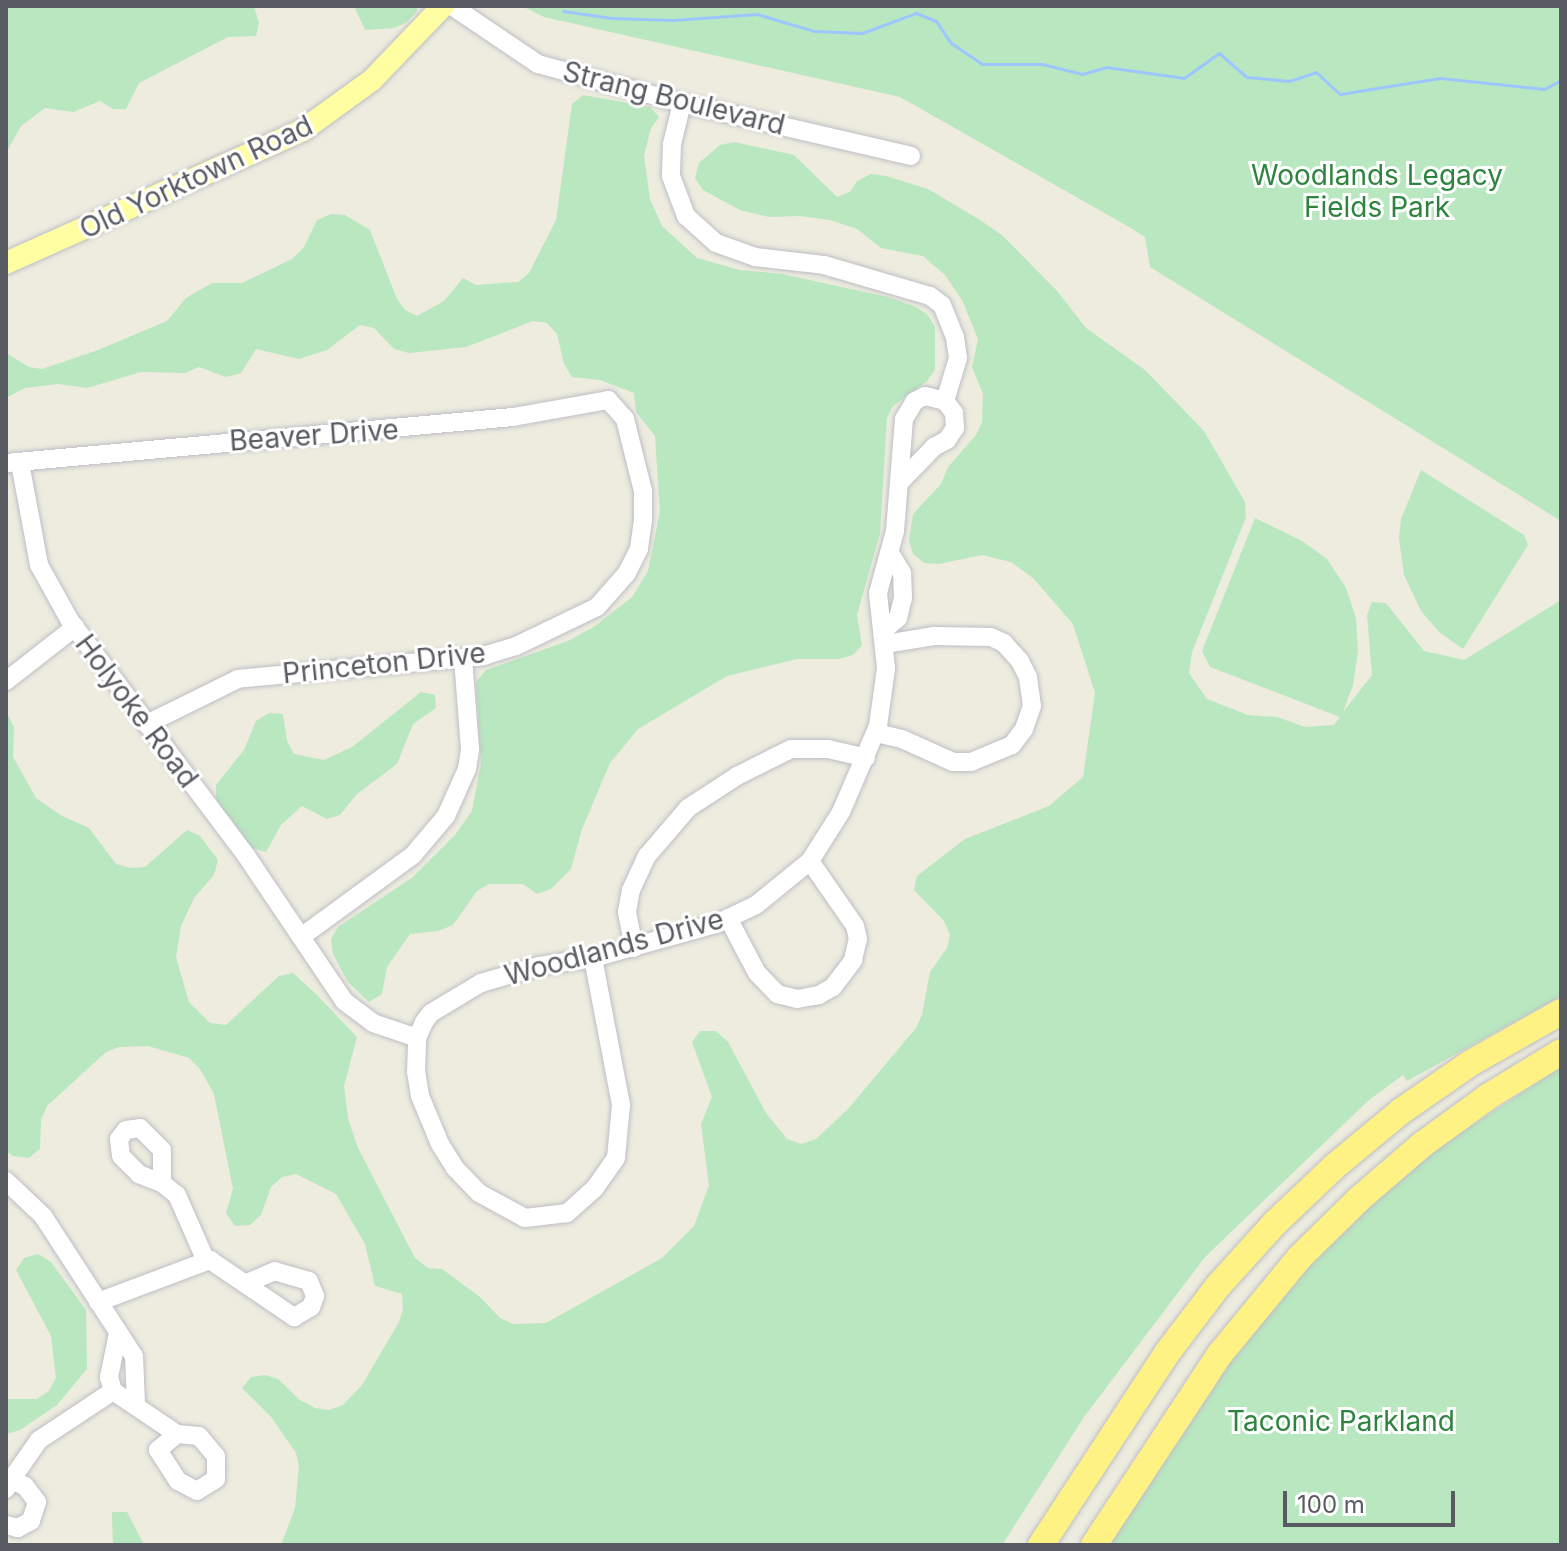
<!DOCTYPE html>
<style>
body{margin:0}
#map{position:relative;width:1567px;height:1551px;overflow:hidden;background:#edecdf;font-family:Inter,sans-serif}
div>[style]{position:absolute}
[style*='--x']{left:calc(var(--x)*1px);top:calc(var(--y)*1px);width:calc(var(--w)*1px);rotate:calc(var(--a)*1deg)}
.green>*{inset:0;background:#b9e7c0}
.stream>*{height:3px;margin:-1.5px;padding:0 1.5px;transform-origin:1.5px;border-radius:1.5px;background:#9dc6ff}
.roads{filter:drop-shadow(0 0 2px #bdbec5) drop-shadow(0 0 2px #bdbec5)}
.minor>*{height:18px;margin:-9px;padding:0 9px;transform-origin:9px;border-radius:9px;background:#fff}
.major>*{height:22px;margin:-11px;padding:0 11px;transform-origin:11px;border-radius:11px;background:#fffea2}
.highway>*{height:26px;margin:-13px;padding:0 13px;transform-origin:13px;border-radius:13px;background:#fff284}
span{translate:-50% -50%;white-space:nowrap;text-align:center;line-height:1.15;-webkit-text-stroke:6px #fff;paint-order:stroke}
.street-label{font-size:28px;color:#585b62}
.park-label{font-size:28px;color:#2e843f}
.frame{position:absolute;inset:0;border:8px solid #585b62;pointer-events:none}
.scale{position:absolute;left:1283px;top:1491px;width:172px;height:36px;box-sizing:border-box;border:4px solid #585b62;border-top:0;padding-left:10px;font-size:24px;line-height:28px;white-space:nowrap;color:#585b62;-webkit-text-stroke:6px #fff;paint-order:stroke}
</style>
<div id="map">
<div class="green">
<i style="clip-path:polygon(6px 6px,254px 6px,259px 23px,256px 36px,228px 37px,139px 83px,126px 109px,113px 109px,100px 101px,73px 112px,45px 108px,21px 126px,6px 153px)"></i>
<i style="clip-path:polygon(354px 6px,417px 6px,417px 11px,407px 22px,394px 28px,365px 30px)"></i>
<i style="clip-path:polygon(522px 6px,1561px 6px,1561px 521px,1150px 267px,1145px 237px,1129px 227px,900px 97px,544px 17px)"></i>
<i style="clip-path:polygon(583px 95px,650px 107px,659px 117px,651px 128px,644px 156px,650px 199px,662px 226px,697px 258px,740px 270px,782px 274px,888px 297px,916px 307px,927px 314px,935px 327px,935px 370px,927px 381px,893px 406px,887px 418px,880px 533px,857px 615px,862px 645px,853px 655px,839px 659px,797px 659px,727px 676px,638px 729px,610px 763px,582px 829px,571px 869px,551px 889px,537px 894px,523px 884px,489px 884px,477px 891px,453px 925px,438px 931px,410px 934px,387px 967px,382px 994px,369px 1002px,348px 982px,333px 954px,331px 939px,338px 927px,413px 877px,455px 835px,472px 811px,481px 763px,476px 682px,486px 670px,568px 641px,595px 626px,632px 597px,648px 571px,660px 512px,655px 436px,636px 412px,634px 393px,600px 380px,572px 377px,564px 364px,557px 334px,547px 323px,533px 321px,466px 347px,409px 353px,394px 349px,374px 328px,360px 325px,327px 350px,299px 359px,256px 349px,241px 373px,226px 377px,199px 367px,185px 373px,141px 372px,87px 388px,58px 384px,25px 388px,6px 398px,6px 353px,29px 367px,42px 369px,98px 350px,167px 321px,186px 298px,212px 283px,242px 283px,292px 259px,304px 247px,317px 220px,331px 214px,345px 215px,370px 230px,397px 299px,405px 310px,417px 316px,444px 301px,463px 278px,476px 285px,518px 282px,529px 273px,556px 220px,572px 104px)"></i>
<i style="clip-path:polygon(734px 142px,794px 155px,837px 197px,850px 192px,857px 181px,871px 174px,886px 176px,928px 189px,980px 220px,1003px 236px,1058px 292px,1086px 328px,1145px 370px,1204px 431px,1245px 502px,1246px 517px,1192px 652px,1189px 673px,1207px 699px,1248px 715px,1277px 717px,1305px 727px,1334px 725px,1340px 717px,1210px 667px,1202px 651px,1255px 518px,1302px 541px,1327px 559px,1346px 588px,1356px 618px,1358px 651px,1353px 685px,1343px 712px,1372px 675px,1367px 615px,1372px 602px,1386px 603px,1424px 651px,1464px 660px,1561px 600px,1561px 996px,1407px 1081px,1403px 1075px,1369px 1100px,1205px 1257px,1084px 1417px,1002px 1545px,281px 1545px,295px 1508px,299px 1466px,296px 1453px,272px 1418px,242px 1388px,251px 1377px,265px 1375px,278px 1379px,300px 1400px,315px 1408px,329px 1410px,343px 1405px,362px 1385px,399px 1322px,403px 1309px,402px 1294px,375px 1286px,365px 1244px,336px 1194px,296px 1174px,282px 1177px,271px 1187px,261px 1215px,250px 1225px,235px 1226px,226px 1213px,233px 1189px,214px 1094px,200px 1069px,189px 1058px,148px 1046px,119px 1047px,106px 1052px,47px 1106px,41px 1120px,40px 1149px,29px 1158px,13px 1156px,6px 1151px,6px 711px,14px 727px,13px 757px,36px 798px,62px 816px,89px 828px,116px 864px,130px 868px,145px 867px,187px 830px,200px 836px,218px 860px,214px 875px,194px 898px,181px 926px,176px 957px,189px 1002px,210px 1023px,226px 1025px,279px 976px,293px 973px,317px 995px,357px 1037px,344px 1086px,348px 1119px,358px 1148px,415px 1258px,428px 1268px,442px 1269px,480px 1297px,500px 1318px,513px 1324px,546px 1323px,662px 1258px,694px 1226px,709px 1185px,701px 1124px,712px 1097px,692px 1042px,700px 1031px,716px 1031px,728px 1042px,766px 1113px,787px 1139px,801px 1144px,816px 1139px,848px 1109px,916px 1028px,922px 1015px,930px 972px,947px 948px,950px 935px,944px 921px,914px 890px,917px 876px,965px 839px,1049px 806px,1083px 777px,1095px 693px,1073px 624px,1033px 578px,1011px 562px,982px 555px,939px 564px,924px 563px,913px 554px,909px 541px,913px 514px,941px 484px,948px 467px,976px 435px,982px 422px,983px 394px,972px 367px,978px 339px,962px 300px,945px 275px,923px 256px,881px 248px,857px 229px,830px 220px,800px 216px,769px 217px,740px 210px,703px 190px,695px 178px,699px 163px,720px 145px)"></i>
<i style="clip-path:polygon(1421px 470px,1524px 535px,1528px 545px,1463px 649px,1439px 632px,1421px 611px,1404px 575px,1399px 538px,1401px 519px)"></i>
<i style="clip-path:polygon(421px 692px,435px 695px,436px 708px,413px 724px,397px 764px,357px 794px,340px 815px,327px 819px,302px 806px,281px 825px,266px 852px,252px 848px,216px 800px,216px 785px,244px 750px,256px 721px,269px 713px,283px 714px,287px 741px,294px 754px,324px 760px,352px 747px)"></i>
<i style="clip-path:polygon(1561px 1067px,1561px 1545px,1110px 1545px,1225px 1368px,1319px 1255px,1373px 1203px,1442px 1145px)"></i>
<i style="clip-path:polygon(38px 1254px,51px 1262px,86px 1310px,87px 1369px,57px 1405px,20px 1430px,6px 1434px,6px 1399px,37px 1399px,49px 1391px,56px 1378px,51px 1336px,16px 1270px,24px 1258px)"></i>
<i style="clip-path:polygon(112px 1512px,127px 1512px,144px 1545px,113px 1545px)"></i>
</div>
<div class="stream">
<i style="--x:563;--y:11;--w:49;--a:8.3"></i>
<i style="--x:611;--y:18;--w:62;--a:1.8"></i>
<i style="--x:673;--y:20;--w:84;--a:-4.1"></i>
<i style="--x:757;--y:14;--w:59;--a:16.6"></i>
<i style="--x:814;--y:31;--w:48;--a:2.4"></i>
<i style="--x:862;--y:33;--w:58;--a:-20.3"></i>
<i style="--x:916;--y:13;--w:22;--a:22"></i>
<i style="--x:936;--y:21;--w:27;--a:56"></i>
<i style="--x:951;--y:43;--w:37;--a:34"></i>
<i style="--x:982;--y:64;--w:60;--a:0"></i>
<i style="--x:1042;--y:64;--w:41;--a:14"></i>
<i style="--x:1082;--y:74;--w:25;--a:-16"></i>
<i style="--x:1106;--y:67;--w:79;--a:8"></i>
<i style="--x:1184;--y:78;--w:43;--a:-35.5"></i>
<i style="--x:1219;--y:53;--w:37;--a:41"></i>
<i style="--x:1247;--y:77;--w:42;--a:5.4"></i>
<i style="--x:1289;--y:81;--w:28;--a:-18"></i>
<i style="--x:1316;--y:72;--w:33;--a:43"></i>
<i style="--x:1340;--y:94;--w:101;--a:-9.1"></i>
<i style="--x:1440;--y:78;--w:105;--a:6"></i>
<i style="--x:1544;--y:89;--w:19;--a:-28"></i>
</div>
<div class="roads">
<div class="minor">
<i style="--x:452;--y:6;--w:104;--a:34"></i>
<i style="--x:538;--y:64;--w:149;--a:15.2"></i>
<i style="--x:682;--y:103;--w:235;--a:13"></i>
<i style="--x:682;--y:103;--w:42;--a:103.7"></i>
<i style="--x:672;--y:144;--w:32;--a:92"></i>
<i style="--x:671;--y:176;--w:43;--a:69.4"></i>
<i style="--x:686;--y:216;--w:40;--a:42"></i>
<i style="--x:716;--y:243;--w:41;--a:19.7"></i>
<i style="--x:755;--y:257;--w:69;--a:6.6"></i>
<i style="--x:824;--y:265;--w:110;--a:16.3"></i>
<i style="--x:930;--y:296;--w:15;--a:37"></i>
<i style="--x:942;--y:305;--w:35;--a:68"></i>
<i style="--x:955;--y:337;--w:21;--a:82"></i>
<i style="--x:958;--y:358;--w:45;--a:106.8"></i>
<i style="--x:6;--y:463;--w:509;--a:-5.18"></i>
<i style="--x:513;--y:417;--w:97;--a:-10.1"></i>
<i style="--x:608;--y:400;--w:25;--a:48"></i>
<i style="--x:625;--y:419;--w:74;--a:76"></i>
<i style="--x:643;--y:491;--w:29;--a:90"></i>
<i style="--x:643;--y:520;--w:29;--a:98"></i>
<i style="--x:639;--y:549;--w:27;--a:117"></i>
<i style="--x:627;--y:573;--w:45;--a:131.4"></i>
<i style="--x:597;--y:607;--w:90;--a:154.3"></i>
<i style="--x:516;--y:646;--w:34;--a:163"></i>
<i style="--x:484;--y:656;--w:247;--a:174.7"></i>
<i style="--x:238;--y:679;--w:102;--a:153.7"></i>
<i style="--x:20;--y:463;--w:104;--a:79.4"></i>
<i style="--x:39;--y:565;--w:64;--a:61"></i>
<i style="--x:70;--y:621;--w:295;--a:53.1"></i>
<i style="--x:247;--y:857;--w:174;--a:56"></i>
<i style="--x:344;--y:1001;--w:36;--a:37"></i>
<i style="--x:373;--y:1023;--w:46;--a:18.8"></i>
<i style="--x:883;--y:631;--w:20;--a:-41"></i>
<i style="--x:898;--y:618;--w:21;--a:-76"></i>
<i style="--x:903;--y:598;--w:25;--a:-92"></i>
<i style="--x:902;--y:573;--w:23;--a:-121"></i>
<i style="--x:6;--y:681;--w:88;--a:-38"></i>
<i style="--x:876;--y:733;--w:27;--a:13"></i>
<i style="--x:902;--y:739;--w:56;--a:24.3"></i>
<i style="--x:953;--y:762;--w:18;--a:0"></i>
<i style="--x:971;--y:762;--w:44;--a:-22.5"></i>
<i style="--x:1012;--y:745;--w:20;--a:-53"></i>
<i style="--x:1024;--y:729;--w:24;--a:-71"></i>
<i style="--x:1032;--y:706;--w:29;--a:-98"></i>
<i style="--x:1028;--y:677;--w:18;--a:-117"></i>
<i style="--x:1020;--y:661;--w:24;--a:-132"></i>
<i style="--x:1004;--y:643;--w:14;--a:-155"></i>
<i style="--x:991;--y:637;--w:57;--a:-179"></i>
<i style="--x:934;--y:636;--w:50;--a:170.7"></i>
<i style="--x:728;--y:918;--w:62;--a:62.2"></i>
<i style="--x:757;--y:973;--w:29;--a:46"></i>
<i style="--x:777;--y:994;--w:21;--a:14"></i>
<i style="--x:797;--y:999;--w:22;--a:-10"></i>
<i style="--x:819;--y:995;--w:16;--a:-30"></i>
<i style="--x:833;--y:987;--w:34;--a:-53"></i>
<i style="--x:853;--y:960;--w:22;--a:-77"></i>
<i style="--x:858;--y:939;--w:13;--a:-103"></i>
<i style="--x:855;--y:926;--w:79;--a:-124.7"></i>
<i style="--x:301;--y:937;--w:139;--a:-36.2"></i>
<i style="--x:413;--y:855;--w:51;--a:-49.8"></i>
<i style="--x:446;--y:816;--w:51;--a:-65.9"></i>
<i style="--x:467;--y:769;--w:20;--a:-81"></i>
<i style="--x:470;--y:749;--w:90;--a:-94.4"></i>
<i style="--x:634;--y:948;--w:37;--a:-101"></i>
<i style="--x:627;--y:912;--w:22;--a:-80"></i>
<i style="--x:631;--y:890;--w:38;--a:-65"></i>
<i style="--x:647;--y:856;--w:63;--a:-49.5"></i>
<i style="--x:688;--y:808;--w:59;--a:-33.1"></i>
<i style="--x:737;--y:776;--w:60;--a:-26.6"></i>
<i style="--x:791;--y:749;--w:37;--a:0"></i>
<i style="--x:828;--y:749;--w:39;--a:13"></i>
<i style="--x:593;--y:958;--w:150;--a:79.2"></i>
<i style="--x:621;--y:1105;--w:53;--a:95.4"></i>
<i style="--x:616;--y:1158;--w:37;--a:125"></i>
<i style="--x:595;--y:1188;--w:38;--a:138"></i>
<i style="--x:567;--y:1213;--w:42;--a:173.2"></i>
<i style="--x:525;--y:1218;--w:52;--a:-151.5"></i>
<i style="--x:479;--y:1193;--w:35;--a:-134"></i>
<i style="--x:455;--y:1168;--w:28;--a:-122"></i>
<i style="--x:440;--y:1144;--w:52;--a:-112.6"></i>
<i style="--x:420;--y:1096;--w:24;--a:-99"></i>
<i style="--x:416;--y:1072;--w:34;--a:-88"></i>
<i style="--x:417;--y:1038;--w:17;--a:-66"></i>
<i style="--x:424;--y:1022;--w:11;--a:-52"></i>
<i style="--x:431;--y:1013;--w:58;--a:-31"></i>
<i style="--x:481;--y:983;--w:60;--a:-16.3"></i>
<i style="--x:539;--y:966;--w:55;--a:-8.4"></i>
<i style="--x:593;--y:958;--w:128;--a:-15.5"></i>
<i style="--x:716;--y:924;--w:44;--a:-25.4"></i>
<i style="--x:756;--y:905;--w:70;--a:-39.2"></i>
<i style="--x:810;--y:861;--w:58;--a:-57.7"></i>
<i style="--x:841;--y:812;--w:94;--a:-66.7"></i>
<i style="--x:878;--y:726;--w:59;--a:-82.1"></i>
<i style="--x:886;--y:668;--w:75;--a:-96.1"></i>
<i style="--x:878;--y:593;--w:64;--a:-74.7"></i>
<i style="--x:895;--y:531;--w:112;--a:-85.4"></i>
<i style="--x:904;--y:419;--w:21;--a:-59"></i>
<i style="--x:915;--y:401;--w:11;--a:-27"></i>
<i style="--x:925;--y:396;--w:21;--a:14"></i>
<i style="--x:945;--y:401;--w:15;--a:53"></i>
<i style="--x:954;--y:413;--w:15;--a:86"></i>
<i style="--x:955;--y:428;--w:14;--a:124"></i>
<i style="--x:947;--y:440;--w:15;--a:152"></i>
<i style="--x:934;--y:447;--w:47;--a:134.1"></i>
<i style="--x:6;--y:1181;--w:51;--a:43.4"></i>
<i style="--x:43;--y:1216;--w:167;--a:57"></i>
<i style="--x:134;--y:1356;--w:48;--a:87.6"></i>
<i style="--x:162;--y:1183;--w:25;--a:-159"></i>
<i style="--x:139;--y:1174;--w:25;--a:-135"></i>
<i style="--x:121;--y:1156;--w:17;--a:-97"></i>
<i style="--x:119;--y:1139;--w:11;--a:-52"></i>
<i style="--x:126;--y:1130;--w:14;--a:-8"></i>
<i style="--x:140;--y:1128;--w:31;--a:45"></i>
<i style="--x:162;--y:1150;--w:33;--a:90"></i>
<i style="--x:162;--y:1183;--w:19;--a:39"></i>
<i style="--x:177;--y:1195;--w:72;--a:66.3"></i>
<i style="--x:98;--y:1302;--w:120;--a:-20.6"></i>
<i style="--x:210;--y:1260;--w:102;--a:34.2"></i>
<i style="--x:294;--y:1317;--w:20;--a:-30"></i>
<i style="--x:311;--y:1307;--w:12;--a:-70"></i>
<i style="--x:315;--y:1296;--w:16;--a:-112"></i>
<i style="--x:309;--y:1281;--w:35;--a:-164"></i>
<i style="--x:275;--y:1271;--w:30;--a:157"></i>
<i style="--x:118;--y:1333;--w:45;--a:101.6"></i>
<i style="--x:109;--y:1377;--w:15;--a:74"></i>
<i style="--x:113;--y:1391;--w:77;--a:33.9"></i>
<i style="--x:177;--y:1434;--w:22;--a:5"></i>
<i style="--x:199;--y:1436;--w:26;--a:50"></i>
<i style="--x:216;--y:1456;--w:23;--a:90"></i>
<i style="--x:216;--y:1479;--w:22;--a:148"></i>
<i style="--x:197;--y:1491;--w:21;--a:-152"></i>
<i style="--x:178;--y:1481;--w:37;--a:-123"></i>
<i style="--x:158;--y:1450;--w:25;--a:-40"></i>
<i style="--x:11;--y:1480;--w:49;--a:-55"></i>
<i style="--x:39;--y:1440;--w:89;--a:-33.5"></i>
<i style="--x:6;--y:1489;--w:10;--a:-61"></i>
<i style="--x:11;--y:1480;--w:15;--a:23"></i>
<i style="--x:25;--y:1486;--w:20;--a:53"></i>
<i style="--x:37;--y:1502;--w:20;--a:108"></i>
<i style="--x:31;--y:1521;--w:15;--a:152"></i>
<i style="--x:18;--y:1528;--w:12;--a:-166"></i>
</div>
<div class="major">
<i style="--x:6;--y:263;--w:325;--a:-24.1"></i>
<i style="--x:303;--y:130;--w:85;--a:-35.9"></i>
<i style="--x:372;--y:80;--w:103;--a:-46.2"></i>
</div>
<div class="highway">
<i style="--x:1041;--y:1545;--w:230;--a:-56.7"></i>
<i style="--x:1167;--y:1353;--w:84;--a:-52.7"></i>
<i style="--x:1218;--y:1286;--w:85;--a:-47.9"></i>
<i style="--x:1275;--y:1223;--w:83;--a:-43.5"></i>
<i style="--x:1335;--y:1166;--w:85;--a:-39.7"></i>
<i style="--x:1400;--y:1112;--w:84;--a:-34.8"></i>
<i style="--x:1469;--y:1064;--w:106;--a:-29.5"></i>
<i style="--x:1094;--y:1545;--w:229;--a:-56.6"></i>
<i style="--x:1220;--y:1354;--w:124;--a:-50.5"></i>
<i style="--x:1299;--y:1258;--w:84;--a:-44.5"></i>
<i style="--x:1359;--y:1199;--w:84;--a:-40.7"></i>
<i style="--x:1423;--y:1144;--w:82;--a:-36"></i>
<i style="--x:1489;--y:1096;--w:84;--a:-31.4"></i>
</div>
</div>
<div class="street-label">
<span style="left:674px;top:98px;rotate:14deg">Strang Boulevard</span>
<span style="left:196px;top:177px;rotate:-25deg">Old Yorktown Road</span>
<span style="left:314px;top:435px;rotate:-4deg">Beaver Drive</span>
<span style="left:384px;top:663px;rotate:-6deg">Princeton Drive</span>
<span style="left:137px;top:711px;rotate:53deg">Holyoke Road</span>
<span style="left:614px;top:947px;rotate:-15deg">Woodlands Drive</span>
</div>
<div class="park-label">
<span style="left:1377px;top:191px">Woodlands Legacy<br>Fields Park</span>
<span style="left:1341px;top:1421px">Taconic Parkland</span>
</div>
<div class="frame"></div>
<div class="scale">100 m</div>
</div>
